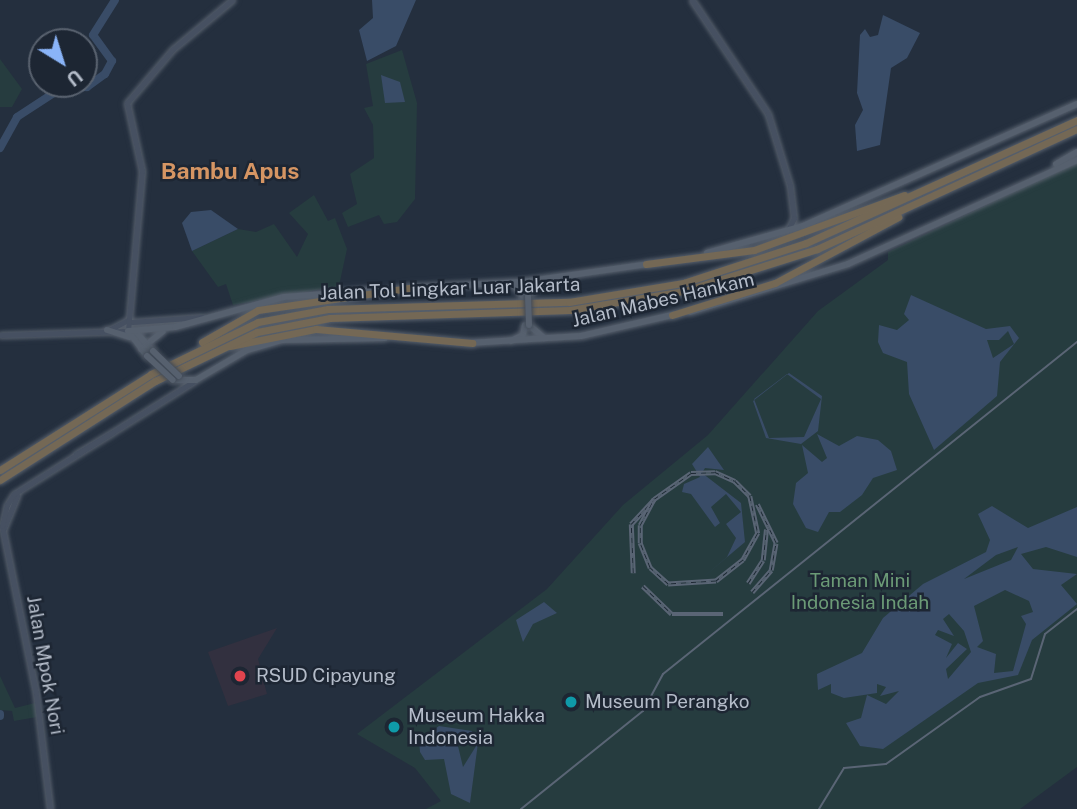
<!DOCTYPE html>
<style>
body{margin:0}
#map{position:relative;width:1077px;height:809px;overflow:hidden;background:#242f3e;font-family:"Public Sans",sans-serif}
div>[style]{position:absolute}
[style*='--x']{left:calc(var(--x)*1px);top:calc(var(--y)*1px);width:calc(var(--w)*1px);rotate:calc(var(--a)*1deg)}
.medical>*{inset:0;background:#32303f}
.green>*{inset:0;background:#263c3f}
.water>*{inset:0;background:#394c67}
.river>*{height:8px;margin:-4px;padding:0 4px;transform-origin:4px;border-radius:4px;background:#394c67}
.roads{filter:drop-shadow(0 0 2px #565f6c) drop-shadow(0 0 2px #565f6c)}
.secondary>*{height:5px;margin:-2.5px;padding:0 2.5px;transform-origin:2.5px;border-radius:2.5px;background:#465061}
.primary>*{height:6px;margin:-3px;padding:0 3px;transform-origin:3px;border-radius:3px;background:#56606e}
.highway>*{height:7px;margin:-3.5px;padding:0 3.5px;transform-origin:3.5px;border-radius:3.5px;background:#746855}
.tram>*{height:2px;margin:-1px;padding:0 1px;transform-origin:1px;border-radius:1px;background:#5a6575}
.rail>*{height:4.5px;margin-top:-2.25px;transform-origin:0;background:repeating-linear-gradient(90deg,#1d2633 0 5px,#5a6575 0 10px);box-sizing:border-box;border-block:2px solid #5a6575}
.bridges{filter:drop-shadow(0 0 2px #414a57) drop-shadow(0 0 2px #414a57)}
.primary-bridge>*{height:6px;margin:-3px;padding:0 3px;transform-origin:3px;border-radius:3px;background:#56606e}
.dots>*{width:19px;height:19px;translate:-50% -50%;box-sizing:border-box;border:4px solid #1d2633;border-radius:50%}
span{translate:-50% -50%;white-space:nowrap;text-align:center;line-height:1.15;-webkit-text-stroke:5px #1d2633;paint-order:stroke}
.street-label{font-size:19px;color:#b4bcc9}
.park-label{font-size:19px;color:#6b9a76}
.poi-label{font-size:19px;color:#b4bcc9}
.left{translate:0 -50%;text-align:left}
.quarter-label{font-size:23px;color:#d59563;font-weight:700}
.north{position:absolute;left:28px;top:28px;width:70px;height:70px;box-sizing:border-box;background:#1d2633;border:2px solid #59626f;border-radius:50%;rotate:142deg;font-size:19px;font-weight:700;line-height:28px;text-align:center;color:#b4bcc9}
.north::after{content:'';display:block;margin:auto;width:24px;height:32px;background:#8ab4f8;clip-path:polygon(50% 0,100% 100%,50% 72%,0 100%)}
</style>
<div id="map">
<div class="medical">
<i style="clip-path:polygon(277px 628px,258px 659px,267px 694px,228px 706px,208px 652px)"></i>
</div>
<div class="green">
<i style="clip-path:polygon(402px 50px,417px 103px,415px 199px,397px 222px,384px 224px,379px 215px,348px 227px,342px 213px,357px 204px,350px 174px,374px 158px,373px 125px,364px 108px,373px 106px,366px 64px)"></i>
<i style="clip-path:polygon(0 59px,22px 89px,12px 107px,0 107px)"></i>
<i style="clip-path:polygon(1077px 162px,1077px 767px,1020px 809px,426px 809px,441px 801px,415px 768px,357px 734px,547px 589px,623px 505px,708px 435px,818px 311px,888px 260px,888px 252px)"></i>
<i style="clip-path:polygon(314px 195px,328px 221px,335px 218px,347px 249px,339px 286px,233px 305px,226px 284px,218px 287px,192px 251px,238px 229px,256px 232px,274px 224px,297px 257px,308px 234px,289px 213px)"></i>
<i style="clip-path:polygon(0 676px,15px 708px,35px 703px,37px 717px,14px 721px,12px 711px,0 710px)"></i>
</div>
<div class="water">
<i style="clip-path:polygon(372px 0,416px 0,396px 46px,367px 61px,359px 30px,373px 18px)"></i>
<i style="clip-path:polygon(883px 15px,920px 33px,907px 58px,891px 68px,880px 145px,857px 151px,855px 125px,863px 110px,857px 93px,860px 35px,865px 29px,870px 37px,878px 35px)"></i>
<i style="clip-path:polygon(381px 75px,400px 82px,405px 102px,385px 103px)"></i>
<i style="clip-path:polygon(211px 210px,238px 229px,192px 251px,182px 223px,191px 212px)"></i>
<i style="clip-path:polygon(evenodd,911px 295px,986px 329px,1010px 326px,1019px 338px,1000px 362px,997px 396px,934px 450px,909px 394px,907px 362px,883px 353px,878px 342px,879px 325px,897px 330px,909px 320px,904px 314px,911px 295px,1008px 331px,1014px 344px,993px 358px,987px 340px,999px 340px,1008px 331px)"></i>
<i style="clip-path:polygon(evenodd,789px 373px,822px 396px,818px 431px,801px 444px,766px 438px,753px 401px,789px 373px,787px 374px,821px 399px,804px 437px,769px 438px,754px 399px,787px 374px)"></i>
<i style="clip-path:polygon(817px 434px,839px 446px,857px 436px,878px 440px,891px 451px,897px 470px,873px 478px,862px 495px,840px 512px,829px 512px,818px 532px,806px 528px,793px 504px,796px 483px,808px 473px,802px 445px,822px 462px,827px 458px)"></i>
<i style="clip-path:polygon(708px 447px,724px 470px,705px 468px,702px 473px,741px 503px,745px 542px,700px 580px,727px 557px,736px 538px,726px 524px,741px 512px,726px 494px,711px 507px,720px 523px,715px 527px,691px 494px,682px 492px,684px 484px,700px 477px,692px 464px)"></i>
<i style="clip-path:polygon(evenodd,992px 506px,1028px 528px,1077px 507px,1077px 557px,1046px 547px,1021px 554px,1033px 569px,1077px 574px,1061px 585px,1077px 604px,1032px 640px,1018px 675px,978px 683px,883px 749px,860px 746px,846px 723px,861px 718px,867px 695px,886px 704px,899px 691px,880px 696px,886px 687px,877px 684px,877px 693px,844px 698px,831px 693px,831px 684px,818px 690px,817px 674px,862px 653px,883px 618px,923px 584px,986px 552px,990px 540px,978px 514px,992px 506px,1018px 547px,1011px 560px,964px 579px,996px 555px,1018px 547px,992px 506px,1005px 590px,1029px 601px,1033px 612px,1021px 616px,1026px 624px,1013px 671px,994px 673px,996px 654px,977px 647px,983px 641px,974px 606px,1005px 590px,992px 506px,949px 614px,964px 631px,971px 652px,948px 679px,946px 669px,967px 649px,958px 643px,946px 658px,952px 644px,935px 635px,938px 630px,954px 636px,943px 619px,949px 614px)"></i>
<i style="clip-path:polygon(544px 602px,557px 613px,533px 624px,523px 642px,516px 620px)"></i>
<i style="clip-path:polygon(439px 726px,472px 731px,475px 739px,461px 740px,458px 746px,463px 767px,478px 743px,470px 803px,451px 794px,444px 759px,425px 760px,420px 752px,419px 740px)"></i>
</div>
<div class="river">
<i style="--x:0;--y:148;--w:35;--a:-61"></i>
<i style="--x:17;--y:117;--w:51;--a:-33.1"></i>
<i style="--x:60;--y:89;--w:27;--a:-4"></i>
<i style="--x:87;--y:87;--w:22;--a:-36"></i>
<i style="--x:105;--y:74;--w:15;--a:-62"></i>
<i style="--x:112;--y:61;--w:32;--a:-126"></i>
<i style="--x:93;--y:35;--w:41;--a:-57.8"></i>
<i style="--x:0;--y:714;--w:2;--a:90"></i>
</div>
<div class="roads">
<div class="secondary">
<i style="--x:692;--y:0;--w:137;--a:56.3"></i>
<i style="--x:768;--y:114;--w:75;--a:73"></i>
<i style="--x:790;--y:186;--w:32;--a:83"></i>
<i style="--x:794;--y:218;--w:13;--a:117"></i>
<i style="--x:132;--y:322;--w:70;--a:-4.1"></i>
<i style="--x:109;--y:330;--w:21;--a:-28"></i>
<i style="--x:0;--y:335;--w:128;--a:-1.8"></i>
<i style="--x:128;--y:331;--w:161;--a:-85"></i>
<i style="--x:142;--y:171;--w:70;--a:-102.4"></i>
<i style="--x:127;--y:103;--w:71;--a:-49.6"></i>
<i style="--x:173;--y:49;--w:77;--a:-39.7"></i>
<i style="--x:76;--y:454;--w:43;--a:-30.7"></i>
<i style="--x:4;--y:528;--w:35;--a:-68"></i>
<i style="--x:50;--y:809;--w:117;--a:-96.9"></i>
<i style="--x:36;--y:693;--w:170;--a:-101.5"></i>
<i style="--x:2;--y:526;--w:22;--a:-77"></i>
<i style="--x:7;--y:505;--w:13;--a:-58"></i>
<i style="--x:14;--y:494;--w:213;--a:-32.1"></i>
</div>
<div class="primary">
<i style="--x:1056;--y:164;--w:24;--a:-30"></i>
<i style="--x:707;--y:253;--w:100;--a:-15.7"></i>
<i style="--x:803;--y:226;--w:300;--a:-24"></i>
<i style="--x:513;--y:284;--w:17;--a:50"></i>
<i style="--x:405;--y:288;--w:117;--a:-2.9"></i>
<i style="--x:522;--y:282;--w:127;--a:-8.1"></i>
<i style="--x:528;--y:296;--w:21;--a:-45"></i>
<i style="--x:690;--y:312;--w:165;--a:-16.9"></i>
<i style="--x:848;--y:264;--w:252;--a:-24.4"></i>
<i style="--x:529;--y:325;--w:20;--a:41"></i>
<i style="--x:107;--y:330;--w:24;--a:17"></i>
<i style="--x:135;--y:331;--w:27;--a:48"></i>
<i style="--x:511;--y:341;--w:13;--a:-27"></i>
<i style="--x:523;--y:335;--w:10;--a:-79"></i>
<i style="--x:469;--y:343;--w:112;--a:-3.6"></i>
<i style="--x:581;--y:336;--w:98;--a:-13"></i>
<i style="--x:141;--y:349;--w:28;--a:-39"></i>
<i style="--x:147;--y:356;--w:31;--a:-127"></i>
<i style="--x:128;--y:331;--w:47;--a:-4.9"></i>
<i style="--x:175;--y:327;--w:113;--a:-15.4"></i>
<i style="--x:284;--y:297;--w:92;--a:-4.4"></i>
<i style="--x:173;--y:380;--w:23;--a:0"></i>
<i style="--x:196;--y:380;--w:59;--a:-30.5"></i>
<i style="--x:247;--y:350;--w:36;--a:-16"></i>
<i style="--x:282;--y:340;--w:103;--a:-1.1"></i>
</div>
<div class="highway">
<i style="--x:646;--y:264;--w:109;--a:-7.4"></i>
<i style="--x:754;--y:250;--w:160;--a:-20.1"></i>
<i style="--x:672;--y:315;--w:108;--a:-17.3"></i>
<i style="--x:775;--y:283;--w:140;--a:-28.2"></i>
<i style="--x:202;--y:342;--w:64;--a:-29.7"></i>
<i style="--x:258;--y:310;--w:153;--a:-8.3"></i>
<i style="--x:230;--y:346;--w:88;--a:-11.2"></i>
<i style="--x:316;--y:329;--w:157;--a:5.1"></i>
<i style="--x:0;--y:470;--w:179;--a:-32.4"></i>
<i style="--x:151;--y:374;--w:119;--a:-25.9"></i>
<i style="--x:258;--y:322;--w:71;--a:-10.5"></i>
<i style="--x:328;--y:309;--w:241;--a:-1.7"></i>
<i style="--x:569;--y:302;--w:116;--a:-9.5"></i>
<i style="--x:683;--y:283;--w:129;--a:-18"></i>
<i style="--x:806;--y:243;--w:298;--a:-24.4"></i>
<i style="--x:0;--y:480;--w:184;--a:-32.6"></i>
<i style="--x:155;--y:381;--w:113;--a:-25.7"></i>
<i style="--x:257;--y:332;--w:74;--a:-10.9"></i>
<i style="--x:330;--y:318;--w:240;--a:-1.9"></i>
<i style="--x:570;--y:310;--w:116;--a:-9.5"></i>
<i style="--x:684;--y:291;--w:139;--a:-17.5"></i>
<i style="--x:817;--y:249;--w:286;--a:-24.8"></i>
</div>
</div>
<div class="tram">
<i style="--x:521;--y:809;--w:156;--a:-38.8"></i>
<i style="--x:643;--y:711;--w:42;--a:-61.6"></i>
<i style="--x:663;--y:674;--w:531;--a:-38.73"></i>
<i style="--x:819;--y:809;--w:48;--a:-58.6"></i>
<i style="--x:844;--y:768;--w:42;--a:-5.4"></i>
<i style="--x:886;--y:764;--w:115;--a:-35.5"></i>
<i style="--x:980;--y:697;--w:54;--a:-19.4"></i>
<i style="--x:1031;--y:679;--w:47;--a:-72.7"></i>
<i style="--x:1045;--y:634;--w:41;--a:-38"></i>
</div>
<div class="rail">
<i style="--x:633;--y:573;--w:49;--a:-92.3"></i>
<i style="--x:631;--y:524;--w:34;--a:-47"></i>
<i style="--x:654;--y:499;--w:45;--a:-35.1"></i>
<i style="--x:691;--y:473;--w:24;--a:-2"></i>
<i style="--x:715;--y:472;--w:22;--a:24"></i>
<i style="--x:735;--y:481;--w:21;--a:45"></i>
<i style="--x:750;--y:496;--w:38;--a:78"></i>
<i style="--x:758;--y:533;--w:31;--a:119"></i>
<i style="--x:743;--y:560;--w:34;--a:142"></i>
<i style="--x:716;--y:581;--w:48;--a:176.4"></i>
<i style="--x:668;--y:584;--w:24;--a:-138"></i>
<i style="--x:650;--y:568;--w:27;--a:-112"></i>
<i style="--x:640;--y:543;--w:18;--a:-90"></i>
<i style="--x:640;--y:525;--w:30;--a:-62"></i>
<i style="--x:748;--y:583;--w:27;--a:-57"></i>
<i style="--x:763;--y:560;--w:31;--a:-84"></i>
<i style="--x:643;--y:586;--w:40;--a:44"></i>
<i style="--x:672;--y:614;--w:51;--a:0"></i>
<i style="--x:752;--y:592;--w:29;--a:-49"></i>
<i style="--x:771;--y:570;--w:27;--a:-80"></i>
<i style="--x:776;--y:543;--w:43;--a:-116"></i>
</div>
<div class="bridges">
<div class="primary-bridge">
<i style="--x:528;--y:296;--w:29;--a:88"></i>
<i style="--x:153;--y:351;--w:36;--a:44"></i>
<i style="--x:147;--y:356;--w:35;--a:43"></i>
</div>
</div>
<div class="dots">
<i style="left:240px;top:676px;background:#e0444e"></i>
<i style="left:571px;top:702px;background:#0f9aa8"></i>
<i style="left:394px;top:727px;background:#0f9aa8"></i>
</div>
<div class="street-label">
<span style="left:450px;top:289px;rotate:-2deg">Jalan Tol Lingkar Luar Jakarta</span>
<span style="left:663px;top:300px;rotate:-13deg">Jalan Mabes Hankam</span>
<span style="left:45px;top:665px;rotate:80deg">Jalan Mpok Nori</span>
</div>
<div class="park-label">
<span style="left:860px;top:592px">Taman Mini<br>Indonesia Indah</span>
</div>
<div class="poi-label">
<span class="left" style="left:256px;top:676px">RSUD Cipayung</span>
<span class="left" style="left:585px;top:702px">Museum Perangko</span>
<span class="left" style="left:408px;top:727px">Museum Hakka<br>Indonesia</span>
</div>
<div class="quarter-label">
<span style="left:230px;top:171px">Bambu Apus</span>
</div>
<div class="north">U</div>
</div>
